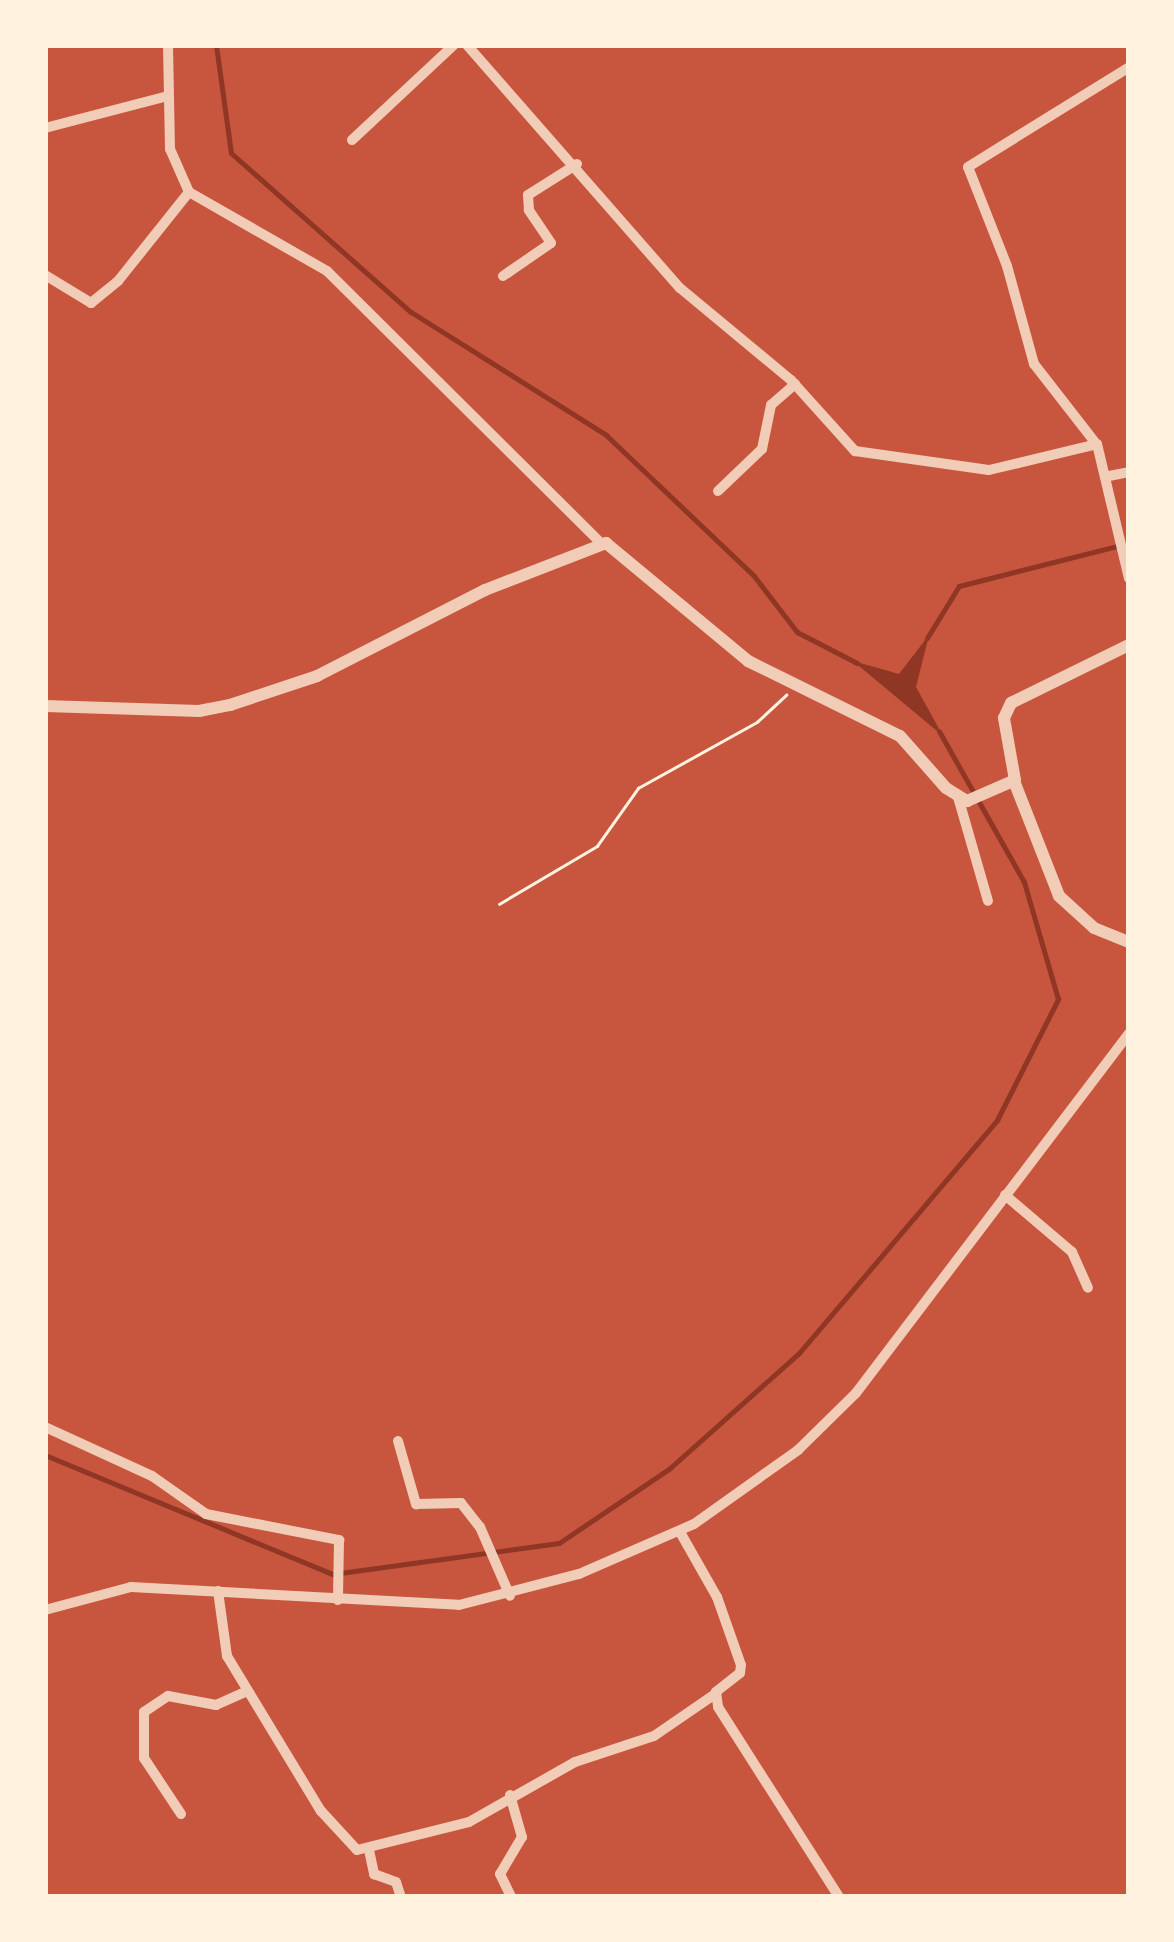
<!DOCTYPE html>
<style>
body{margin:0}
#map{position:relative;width:1174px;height:1942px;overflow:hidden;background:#c8553d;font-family:"DejaVu Sans",sans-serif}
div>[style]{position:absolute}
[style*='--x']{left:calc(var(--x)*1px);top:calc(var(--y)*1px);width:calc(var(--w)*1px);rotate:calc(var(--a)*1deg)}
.water>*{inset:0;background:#8f3625}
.stream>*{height:5px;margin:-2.5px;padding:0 2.5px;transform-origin:2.5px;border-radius:2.5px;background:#8f3625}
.path>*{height:2.5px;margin:-1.25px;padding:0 1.25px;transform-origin:1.25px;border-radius:1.25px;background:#fff3e0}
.minor>*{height:10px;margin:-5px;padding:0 5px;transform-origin:5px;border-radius:5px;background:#f1ccb7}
.tertiary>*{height:12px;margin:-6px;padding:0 6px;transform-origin:6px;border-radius:6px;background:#f1ccb7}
span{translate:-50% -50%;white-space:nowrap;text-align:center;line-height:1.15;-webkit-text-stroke:8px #fff3e0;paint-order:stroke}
.frame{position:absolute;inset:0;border:48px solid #fff3e0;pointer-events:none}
</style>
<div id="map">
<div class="water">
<i style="clip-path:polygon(929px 635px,916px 687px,943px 736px,853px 661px,899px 674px)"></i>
</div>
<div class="stream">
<i style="--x:216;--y:45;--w:109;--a:82.1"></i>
<i style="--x:231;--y:153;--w:240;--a:41.5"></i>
<i style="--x:411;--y:312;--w:231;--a:32.2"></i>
<i style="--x:606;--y:435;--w:204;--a:43.6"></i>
<i style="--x:754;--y:576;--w:71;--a:52.5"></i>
<i style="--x:797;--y:632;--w:68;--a:27.3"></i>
<i style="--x:927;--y:638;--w:61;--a:-58.4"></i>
<i style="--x:959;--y:586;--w:175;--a:-14.2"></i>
<i style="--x:45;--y:1455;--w:312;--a:22.5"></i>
<i style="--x:333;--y:1574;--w:228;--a:-7.8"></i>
<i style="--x:559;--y:1543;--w:134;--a:-34"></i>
<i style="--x:670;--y:1468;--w:173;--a:-41.7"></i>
<i style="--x:799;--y:1353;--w:306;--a:-49.6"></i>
<i style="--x:997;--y:1120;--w:136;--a:-63.2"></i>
<i style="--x:1058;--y:999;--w:122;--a:-106.2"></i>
<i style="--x:1024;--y:882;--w:173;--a:-119.4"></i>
</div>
<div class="path">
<i style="--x:499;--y:904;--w:114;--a:-30.6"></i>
<i style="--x:597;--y:846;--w:71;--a:-54.7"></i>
<i style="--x:638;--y:788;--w:136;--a:-29"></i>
<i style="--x:757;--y:722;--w:40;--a:-43"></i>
</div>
<div class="minor">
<i style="--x:168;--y:45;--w:104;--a:88.9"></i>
<i style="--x:170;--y:149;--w:47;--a:66.2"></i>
<i style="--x:189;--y:192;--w:159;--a:29.8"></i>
<i style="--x:327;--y:271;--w:387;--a:44.8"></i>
<i style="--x:467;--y:45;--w:323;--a:48.8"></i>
<i style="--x:680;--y:288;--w:144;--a:39.7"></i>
<i style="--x:791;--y:380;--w:96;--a:48"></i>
<i style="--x:855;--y:451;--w:135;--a:8.1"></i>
<i style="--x:989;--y:470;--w:111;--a:-13.5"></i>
<i style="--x:1097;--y:444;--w:138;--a:76.6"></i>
<i style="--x:45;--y:128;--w:127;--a:-14.6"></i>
<i style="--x:352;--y:140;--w:139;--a:-43"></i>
<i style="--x:45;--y:275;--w:54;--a:31.3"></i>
<i style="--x:91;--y:303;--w:35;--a:-39"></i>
<i style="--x:118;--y:281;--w:114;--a:-51.4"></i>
<i style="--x:503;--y:276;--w:58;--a:-34.5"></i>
<i style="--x:551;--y:243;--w:40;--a:-124"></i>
<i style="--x:529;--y:210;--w:15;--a:-94"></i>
<i style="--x:528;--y:195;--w:58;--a:-32.3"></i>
<i style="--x:1094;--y:441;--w:98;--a:-127.9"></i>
<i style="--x:1034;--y:364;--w:102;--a:-105.4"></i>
<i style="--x:1007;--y:266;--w:106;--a:-111.5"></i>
<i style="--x:968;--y:167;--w:190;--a:-31.8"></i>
<i style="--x:1109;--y:476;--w:20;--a:-11"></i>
<i style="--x:718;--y:491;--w:61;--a:-43.7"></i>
<i style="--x:762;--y:449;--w:45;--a:-78.4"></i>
<i style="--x:771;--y:405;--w:32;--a:-41"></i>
<i style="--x:958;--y:797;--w:108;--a:73.9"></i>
<i style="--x:1005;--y:1195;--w:88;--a:40.4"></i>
<i style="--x:1072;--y:1252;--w:39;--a:66"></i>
<i style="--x:45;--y:1427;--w:118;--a:24.6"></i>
<i style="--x:152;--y:1476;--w:66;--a:35.1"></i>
<i style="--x:206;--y:1514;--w:136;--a:11.1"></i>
<i style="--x:339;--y:1540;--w:60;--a:91"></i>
<i style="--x:398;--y:1441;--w:66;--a:74.1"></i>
<i style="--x:416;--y:1504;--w:45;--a:-1.3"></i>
<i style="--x:461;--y:1503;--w:31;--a:52"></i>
<i style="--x:480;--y:1527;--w:75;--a:66.5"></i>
<i style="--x:680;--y:1532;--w:75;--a:60.4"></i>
<i style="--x:717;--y:1597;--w:72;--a:70.6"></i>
<i style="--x:741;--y:1665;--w:8;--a:97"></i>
<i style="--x:740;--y:1673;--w:31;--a:142"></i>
<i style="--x:716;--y:1692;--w:15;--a:82"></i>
<i style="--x:718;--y:1707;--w:225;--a:57.5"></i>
<i style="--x:218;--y:1591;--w:66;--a:82.1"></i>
<i style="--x:227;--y:1656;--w:181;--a:58.8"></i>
<i style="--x:321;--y:1811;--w:53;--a:47.3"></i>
<i style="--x:357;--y:1850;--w:115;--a:-14"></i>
<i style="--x:469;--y:1822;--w:122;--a:-29.5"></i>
<i style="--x:575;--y:1762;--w:83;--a:-18.2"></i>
<i style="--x:654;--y:1736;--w:74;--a:-34.5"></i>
<i style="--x:45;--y:1610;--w:89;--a:-15"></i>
<i style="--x:131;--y:1587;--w:328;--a:3.1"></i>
<i style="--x:459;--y:1605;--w:124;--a:-14.5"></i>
<i style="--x:579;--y:1574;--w:125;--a:-23.5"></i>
<i style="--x:694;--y:1524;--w:128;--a:-35.4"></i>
<i style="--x:798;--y:1450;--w:81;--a:-44.5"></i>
<i style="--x:856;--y:1393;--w:452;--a:-52.8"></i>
<i style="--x:510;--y:1795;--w:44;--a:74.1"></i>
<i style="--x:522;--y:1837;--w:43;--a:120.7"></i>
<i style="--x:500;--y:1874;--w:25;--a:64"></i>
<i style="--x:181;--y:1814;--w:67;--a:-123.5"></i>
<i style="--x:144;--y:1758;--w:46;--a:-90"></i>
<i style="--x:144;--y:1712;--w:29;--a:-34"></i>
<i style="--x:168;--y:1696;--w:49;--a:10.6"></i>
<i style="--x:216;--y:1705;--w:34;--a:-24"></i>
<i style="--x:369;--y:1850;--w:25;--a:78"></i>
<i style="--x:374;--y:1874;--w:23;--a:20"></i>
<i style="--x:396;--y:1882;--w:16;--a:72"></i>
</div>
<div class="tertiary">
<i style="--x:45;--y:706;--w:154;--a:1.9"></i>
<i style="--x:199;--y:711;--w:32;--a:-11"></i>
<i style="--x:230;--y:705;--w:92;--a:-18.4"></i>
<i style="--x:317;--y:676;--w:189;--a:-27.1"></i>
<i style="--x:485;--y:590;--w:130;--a:-21.2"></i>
<i style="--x:606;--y:543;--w:185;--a:39.7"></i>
<i style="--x:748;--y:661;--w:169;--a:26.3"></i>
<i style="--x:900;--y:736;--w:69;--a:48.5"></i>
<i style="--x:946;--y:788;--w:25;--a:32"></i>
<i style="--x:967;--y:801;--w:52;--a:-23.6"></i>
<i style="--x:1015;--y:780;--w:63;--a:-100.1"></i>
<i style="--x:1004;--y:718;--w:17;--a:-65"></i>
<i style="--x:1011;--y:703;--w:131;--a:-26.2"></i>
<i style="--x:1014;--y:781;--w:123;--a:68.6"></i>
<i style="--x:1059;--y:896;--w:47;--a:42.4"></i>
<i style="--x:1094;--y:928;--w:38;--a:22"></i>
</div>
<div class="frame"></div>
</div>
